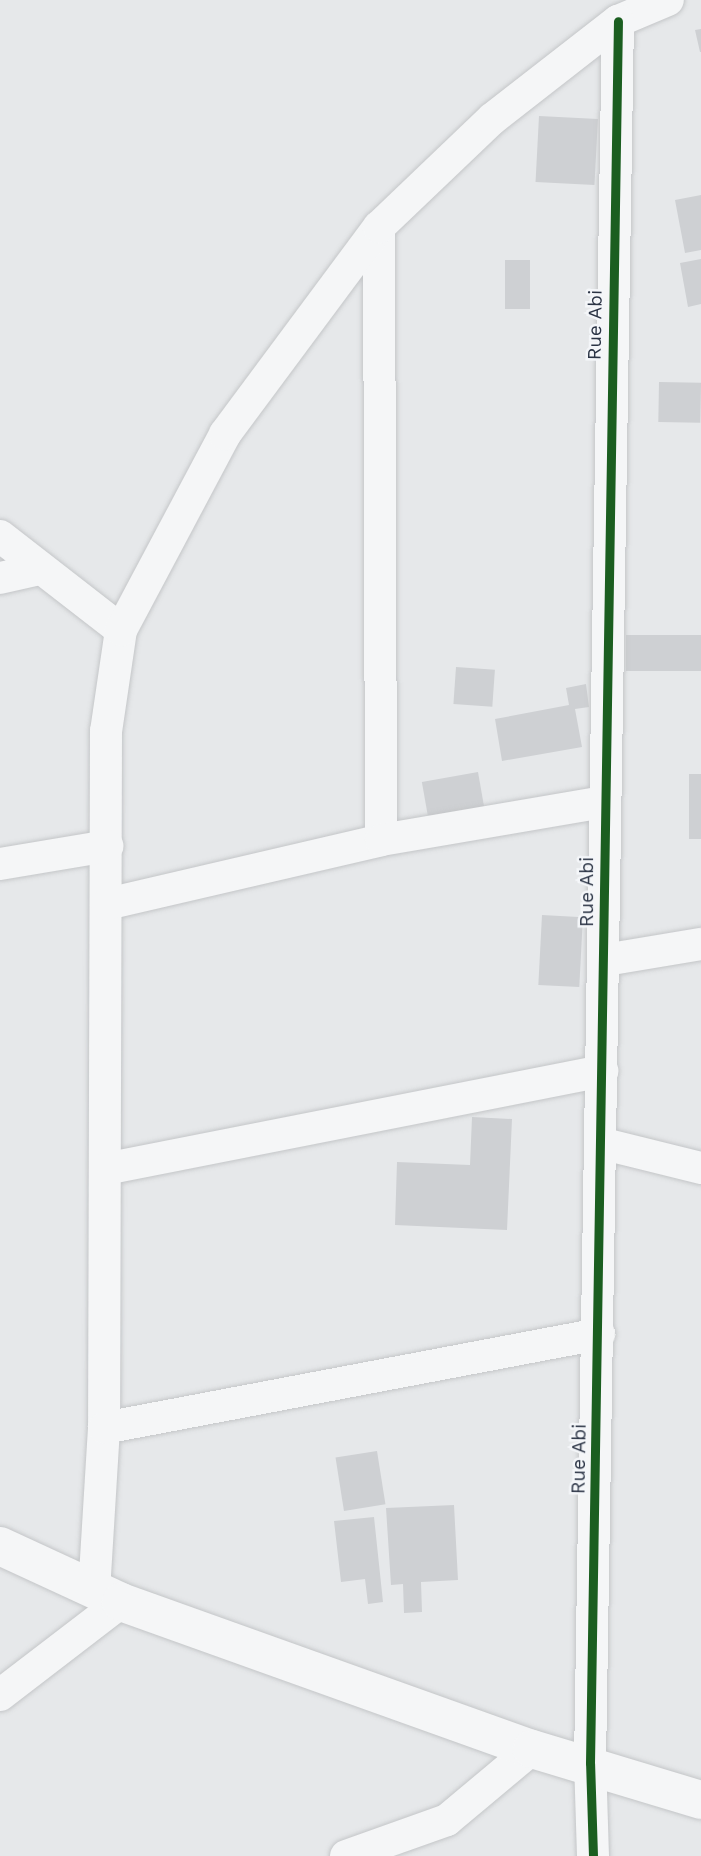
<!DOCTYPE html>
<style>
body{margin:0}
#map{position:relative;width:701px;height:1856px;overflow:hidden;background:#e6e8ea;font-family:"Work Sans",sans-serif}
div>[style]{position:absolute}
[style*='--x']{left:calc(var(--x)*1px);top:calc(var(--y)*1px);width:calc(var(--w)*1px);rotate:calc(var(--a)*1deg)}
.building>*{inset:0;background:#ced0d3;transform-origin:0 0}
.roads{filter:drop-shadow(0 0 2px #c4c6c8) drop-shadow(0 0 2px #c4c6c8)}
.minor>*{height:32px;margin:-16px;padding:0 16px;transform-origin:16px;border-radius:16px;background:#f5f6f7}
.tertiary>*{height:38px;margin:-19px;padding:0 19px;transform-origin:19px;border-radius:19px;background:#f5f6f7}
.cycleway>*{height:9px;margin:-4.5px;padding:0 4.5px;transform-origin:4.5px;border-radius:4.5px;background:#1b5e20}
span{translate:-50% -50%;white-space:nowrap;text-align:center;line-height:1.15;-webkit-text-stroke:5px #f4f6f9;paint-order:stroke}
.street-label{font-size:19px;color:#2b3445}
</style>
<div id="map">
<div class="building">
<i style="clip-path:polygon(701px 29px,701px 52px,700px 52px,695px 30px)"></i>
<i style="left:539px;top:116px;width:59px;height:66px;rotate:3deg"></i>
<i style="clip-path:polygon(701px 195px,701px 250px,685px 253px,675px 200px)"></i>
<i style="clip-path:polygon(701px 259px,701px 304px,688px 307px,680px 263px)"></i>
<i style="left:505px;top:260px;width:25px;height:49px"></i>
<i style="left:659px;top:382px;width:42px;height:40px;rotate:1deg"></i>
<i style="left:626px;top:635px;width:75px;height:36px"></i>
<i style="left:456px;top:667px;width:39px;height:37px;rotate:4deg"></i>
<i style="clip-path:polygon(586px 684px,589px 707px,575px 709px,582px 747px,502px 761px,495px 719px,569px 705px,566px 688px)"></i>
<i style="left:478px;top:772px;width:39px;height:57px;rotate:80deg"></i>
<i style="left:689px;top:774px;width:12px;height:65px"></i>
<i style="left:542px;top:915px;width:41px;height:70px;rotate:3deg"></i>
<i style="clip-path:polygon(472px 1117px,512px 1119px,507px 1230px,395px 1225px,397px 1162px,470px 1165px)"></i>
<i style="left:377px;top:1451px;width:54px;height:42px;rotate:81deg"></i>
<i style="clip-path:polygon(454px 1505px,458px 1580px,421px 1582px,422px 1612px,404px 1613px,403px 1584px,391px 1585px,386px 1508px)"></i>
<i style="clip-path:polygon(374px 1517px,383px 1602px,368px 1604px,365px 1579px,341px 1582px,334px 1521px)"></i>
</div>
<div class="roads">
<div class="minor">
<i style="--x:379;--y:227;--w:613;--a:89.81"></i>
<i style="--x:0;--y:536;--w:153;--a:37.8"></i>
<i style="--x:121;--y:630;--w:102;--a:98.4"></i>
<i style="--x:106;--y:731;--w:697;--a:90.16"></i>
<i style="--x:104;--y:1428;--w:163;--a:93.5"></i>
<i style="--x:0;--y:578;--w:41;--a:-12.7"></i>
<i style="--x:121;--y:630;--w:222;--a:-62"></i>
<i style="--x:225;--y:434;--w:258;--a:-53.4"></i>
<i style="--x:379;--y:227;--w:156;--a:-43.7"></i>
<i style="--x:492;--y:119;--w:160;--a:-37.9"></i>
<i style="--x:618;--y:21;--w:54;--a:-22.8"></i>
<i style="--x:0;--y:864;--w:109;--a:-9.5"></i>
<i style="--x:107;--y:904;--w:281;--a:-13.1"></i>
<i style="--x:381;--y:840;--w:226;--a:-9.7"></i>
<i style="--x:605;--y:960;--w:97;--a:-9.5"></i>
<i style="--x:600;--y:1143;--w:104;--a:13.9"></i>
<i style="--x:105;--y:1169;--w:507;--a:-11.15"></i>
<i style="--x:104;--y:1428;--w:504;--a:-10.75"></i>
<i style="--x:0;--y:1695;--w:153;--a:-37.5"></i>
<i style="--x:346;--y:1856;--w:107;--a:-19.6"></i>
<i style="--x:447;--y:1820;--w:111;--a:-39.9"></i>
<i style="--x:593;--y:1856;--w:93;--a:-91.8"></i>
<i style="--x:590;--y:1763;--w:1742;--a:-89.08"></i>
</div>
<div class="tertiary">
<i style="--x:0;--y:1546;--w:133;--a:24.8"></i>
<i style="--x:121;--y:1602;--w:436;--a:19.7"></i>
<i style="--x:532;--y:1749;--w:177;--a:16.8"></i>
</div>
</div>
<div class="cycleway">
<i style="--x:593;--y:1856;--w:93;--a:-91.8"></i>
<i style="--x:590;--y:1763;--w:1742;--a:-89.08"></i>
</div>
<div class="street-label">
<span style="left:595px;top:325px;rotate:-89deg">Rue Abi</span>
<span style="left:587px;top:892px;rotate:-90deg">Rue Abi</span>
<span style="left:579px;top:1459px;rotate:-89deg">Rue Abi</span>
</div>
</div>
